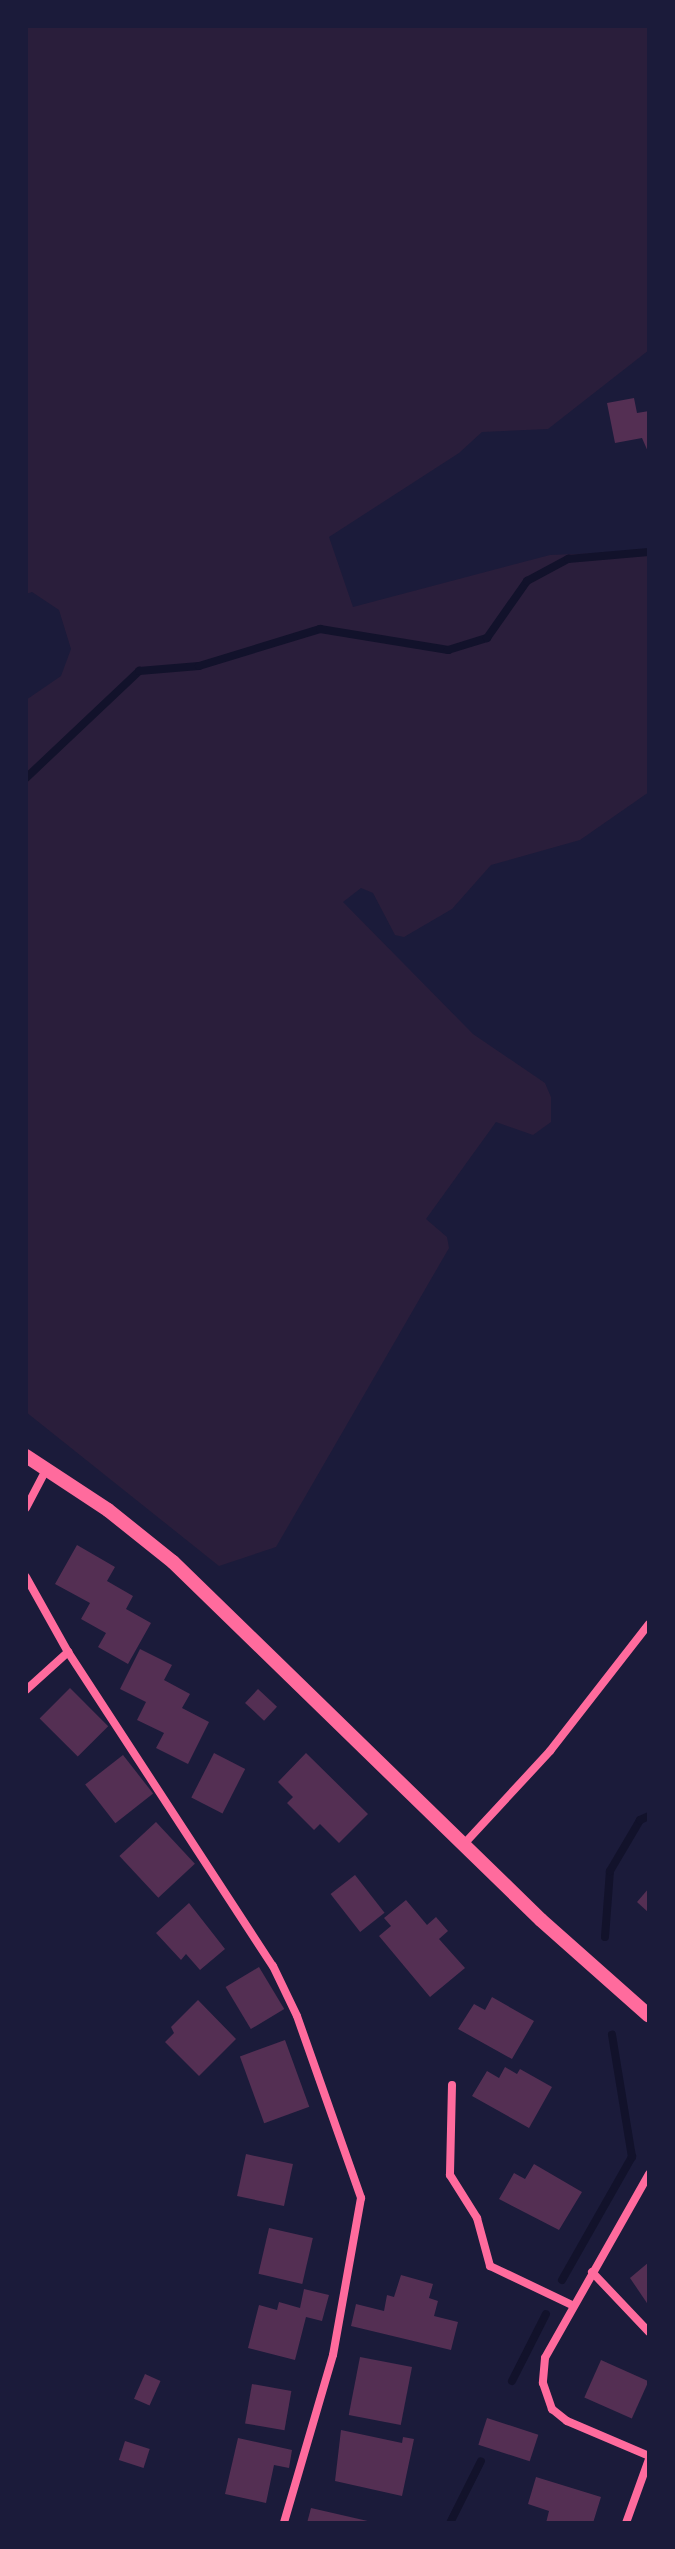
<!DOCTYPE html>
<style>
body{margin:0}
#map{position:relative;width:675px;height:2549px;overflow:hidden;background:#1b1b3a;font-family:Karla,sans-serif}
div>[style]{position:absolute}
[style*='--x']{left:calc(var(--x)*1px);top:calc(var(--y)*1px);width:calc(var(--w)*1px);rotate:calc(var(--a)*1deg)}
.green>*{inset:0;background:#2a1e3b}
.stream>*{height:8px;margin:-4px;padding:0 4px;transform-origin:4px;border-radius:4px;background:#12122b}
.building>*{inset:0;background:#542f53;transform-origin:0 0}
.minor>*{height:8px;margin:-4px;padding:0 4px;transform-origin:4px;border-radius:4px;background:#ff6b9d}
.tertiary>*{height:14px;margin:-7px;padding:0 7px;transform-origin:7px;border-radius:7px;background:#ff6b9d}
span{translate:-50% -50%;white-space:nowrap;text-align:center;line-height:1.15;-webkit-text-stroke:6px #1b1b3a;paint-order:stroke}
.frame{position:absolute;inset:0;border:28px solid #1b1b3a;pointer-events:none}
</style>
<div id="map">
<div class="green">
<i style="clip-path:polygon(26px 26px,649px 26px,649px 350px,548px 429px,482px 432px,459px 453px,329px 537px,353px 607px,550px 555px,649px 551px,649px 792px,580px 840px,491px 865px,452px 909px,404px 937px,395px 935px,373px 893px,361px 888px,343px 902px,473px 1034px,545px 1083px,551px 1097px,551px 1122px,533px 1135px,496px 1122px,426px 1219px,447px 1237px,449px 1248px,276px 1547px,219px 1566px,26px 1412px,26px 700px,61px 676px,71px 649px,59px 610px,32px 592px,26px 594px)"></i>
</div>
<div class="stream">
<i style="--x:26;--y:778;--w:156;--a:-43.4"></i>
<i style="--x:139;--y:671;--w:60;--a:-4.8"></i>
<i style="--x:199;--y:666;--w:127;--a:-17"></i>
<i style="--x:320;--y:629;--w:130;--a:9.3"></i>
<i style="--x:448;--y:650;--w:41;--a:-17.1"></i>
<i style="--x:487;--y:638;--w:70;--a:-54.9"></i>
<i style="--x:527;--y:581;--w:47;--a:-28.2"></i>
<i style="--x:568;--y:559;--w:81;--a:-4.9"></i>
<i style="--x:605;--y:1937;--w:66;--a:-85.7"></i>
<i style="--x:610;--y:1871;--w:59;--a:-59.5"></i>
<i style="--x:640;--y:1820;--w:10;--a:-24"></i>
<i style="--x:562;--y:2280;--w:142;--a:-60.4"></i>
<i style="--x:632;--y:2157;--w:124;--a:-99.3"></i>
<i style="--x:512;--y:2381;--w:75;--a:-63.1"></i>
<i style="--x:450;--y:2523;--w:69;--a:-63.4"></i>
</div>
<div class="building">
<i style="clip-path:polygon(634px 398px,637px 413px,649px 411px,649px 454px,642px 438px,615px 443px,607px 403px)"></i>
<i style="clip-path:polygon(77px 1545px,115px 1567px,107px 1581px,133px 1596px,126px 1609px,151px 1623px,128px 1664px,98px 1647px,106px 1633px,81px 1619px,90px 1603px,55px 1584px)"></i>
<i style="clip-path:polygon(140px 1649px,172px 1665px,164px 1680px,190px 1694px,182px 1708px,209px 1722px,188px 1764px,156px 1748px,164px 1733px,137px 1720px,146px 1702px,120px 1689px)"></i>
<i style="left:70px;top:1688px;width:54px;height:43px;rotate:45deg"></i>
<i style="left:258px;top:1689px;width:26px;height:19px;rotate:43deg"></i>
<i style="left:214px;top:1753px;width:35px;height:50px;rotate:27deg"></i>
<i style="clip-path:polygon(306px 1753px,368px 1814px,339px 1843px,320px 1824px,314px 1830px,287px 1803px,293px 1797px,278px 1782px)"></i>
<i style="left:123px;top:1755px;width:49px;height:48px;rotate:52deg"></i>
<i style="left:156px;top:1822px;width:57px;height:50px;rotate:47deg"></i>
<i style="left:355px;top:1875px;width:48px;height:31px;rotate:52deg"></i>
<i style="clip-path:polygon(649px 1888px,649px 1913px,637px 1902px)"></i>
<i style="clip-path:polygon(406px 1900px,427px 1925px,436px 1917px,448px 1931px,439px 1939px,465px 1968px,430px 1997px,379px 1936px,391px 1926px,384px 1918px)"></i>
<i style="clip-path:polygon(189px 1903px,225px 1949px,200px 1970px,186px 1954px,181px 1960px,156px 1933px)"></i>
<i style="left:259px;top:1967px;width:49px;height:39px;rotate:59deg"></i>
<i style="clip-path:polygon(492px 1997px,534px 2021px,512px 2059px,458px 2029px,474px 2004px,485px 2010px)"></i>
<i style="clip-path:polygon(198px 2000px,236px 2039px,199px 2076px,165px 2042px,174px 2033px,171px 2027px)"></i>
<i style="left:285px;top:2040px;width:71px;height:48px;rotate:70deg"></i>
<i style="clip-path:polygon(505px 2067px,517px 2074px,520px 2069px,552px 2087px,529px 2128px,472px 2096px,487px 2071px,499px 2078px)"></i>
<i style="left:246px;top:2154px;width:48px;height:43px;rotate:12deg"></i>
<i style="clip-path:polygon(534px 2164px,582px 2192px,559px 2230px,499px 2199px,514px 2173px,525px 2179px)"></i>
<i style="left:269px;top:2228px;width:45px;height:47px;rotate:13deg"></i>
<i style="clip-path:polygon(649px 2262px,649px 2306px,630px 2278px)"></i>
<i style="clip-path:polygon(401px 2275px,433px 2284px,429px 2298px,438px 2301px,434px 2316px,458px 2322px,451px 2350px,351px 2326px,356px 2304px,384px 2311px,387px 2295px,394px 2297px)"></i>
<i style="clip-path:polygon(304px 2289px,329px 2295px,322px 2321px,306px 2317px,295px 2360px,248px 2348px,259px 2305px,277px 2310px,279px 2302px,300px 2308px)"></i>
<i style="left:360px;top:2357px;width:53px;height:59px;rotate:11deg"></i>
<i style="left:601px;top:2360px;width:52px;height:41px;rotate:24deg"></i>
<i style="left:145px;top:2374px;width:17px;height:27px;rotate:24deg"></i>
<i style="left:252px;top:2384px;width:40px;height:40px;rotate:10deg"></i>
<i style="left:487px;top:2418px;width:54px;height:28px;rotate:18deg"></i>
<i style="clip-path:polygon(341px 2430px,402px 2443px,403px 2437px,414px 2439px,402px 2496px,335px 2481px)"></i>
<i style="clip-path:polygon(238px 2438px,292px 2450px,289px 2468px,274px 2465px,266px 2503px,225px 2494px)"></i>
<i style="left:125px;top:2441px;width:26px;height:20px;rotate:18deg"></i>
<i style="clip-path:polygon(536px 2477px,601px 2497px,593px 2523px,546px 2523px,549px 2511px,528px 2504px)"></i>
<i style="clip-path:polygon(311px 2508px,372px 2522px,372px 2523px,307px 2523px)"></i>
</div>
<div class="minor">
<i style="--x:26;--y:1508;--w:45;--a:-62.3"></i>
<i style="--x:26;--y:1577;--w:86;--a:60.8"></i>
<i style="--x:68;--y:1652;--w:375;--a:56.9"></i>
<i style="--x:273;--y:1966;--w:55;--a:64.4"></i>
<i style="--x:297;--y:2016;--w:193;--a:70.6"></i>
<i style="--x:361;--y:2198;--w:159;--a:100.1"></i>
<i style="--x:333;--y:2355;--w:175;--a:106.3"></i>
<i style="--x:26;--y:1690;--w:57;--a:-42.1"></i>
<i style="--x:464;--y:1844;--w:127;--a:-47.2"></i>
<i style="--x:550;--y:1751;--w:161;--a:-52.1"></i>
<i style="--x:452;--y:2085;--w:90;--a:91.3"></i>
<i style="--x:450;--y:2175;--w:51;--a:57.9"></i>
<i style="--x:477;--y:2218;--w:50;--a:74.8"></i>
<i style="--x:490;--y:2266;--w:91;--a:25.4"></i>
<i style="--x:649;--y:2174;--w:211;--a:119.5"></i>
<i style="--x:545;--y:2358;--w:25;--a:95"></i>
<i style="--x:543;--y:2383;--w:28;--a:71"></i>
<i style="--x:552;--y:2409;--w:19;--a:39"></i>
<i style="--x:567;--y:2421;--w:89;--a:23.1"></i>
<i style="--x:592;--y:2272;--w:83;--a:46.5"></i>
<i style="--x:626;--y:2523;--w:68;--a:-70.2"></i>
</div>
<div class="tertiary">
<i style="--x:26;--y:1456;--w:98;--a:33.4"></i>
<i style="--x:108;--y:1510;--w:83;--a:38.7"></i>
<i style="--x:173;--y:1562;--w:513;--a:44.21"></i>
<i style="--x:541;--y:1920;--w:144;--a:41.6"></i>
</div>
<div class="frame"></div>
</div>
